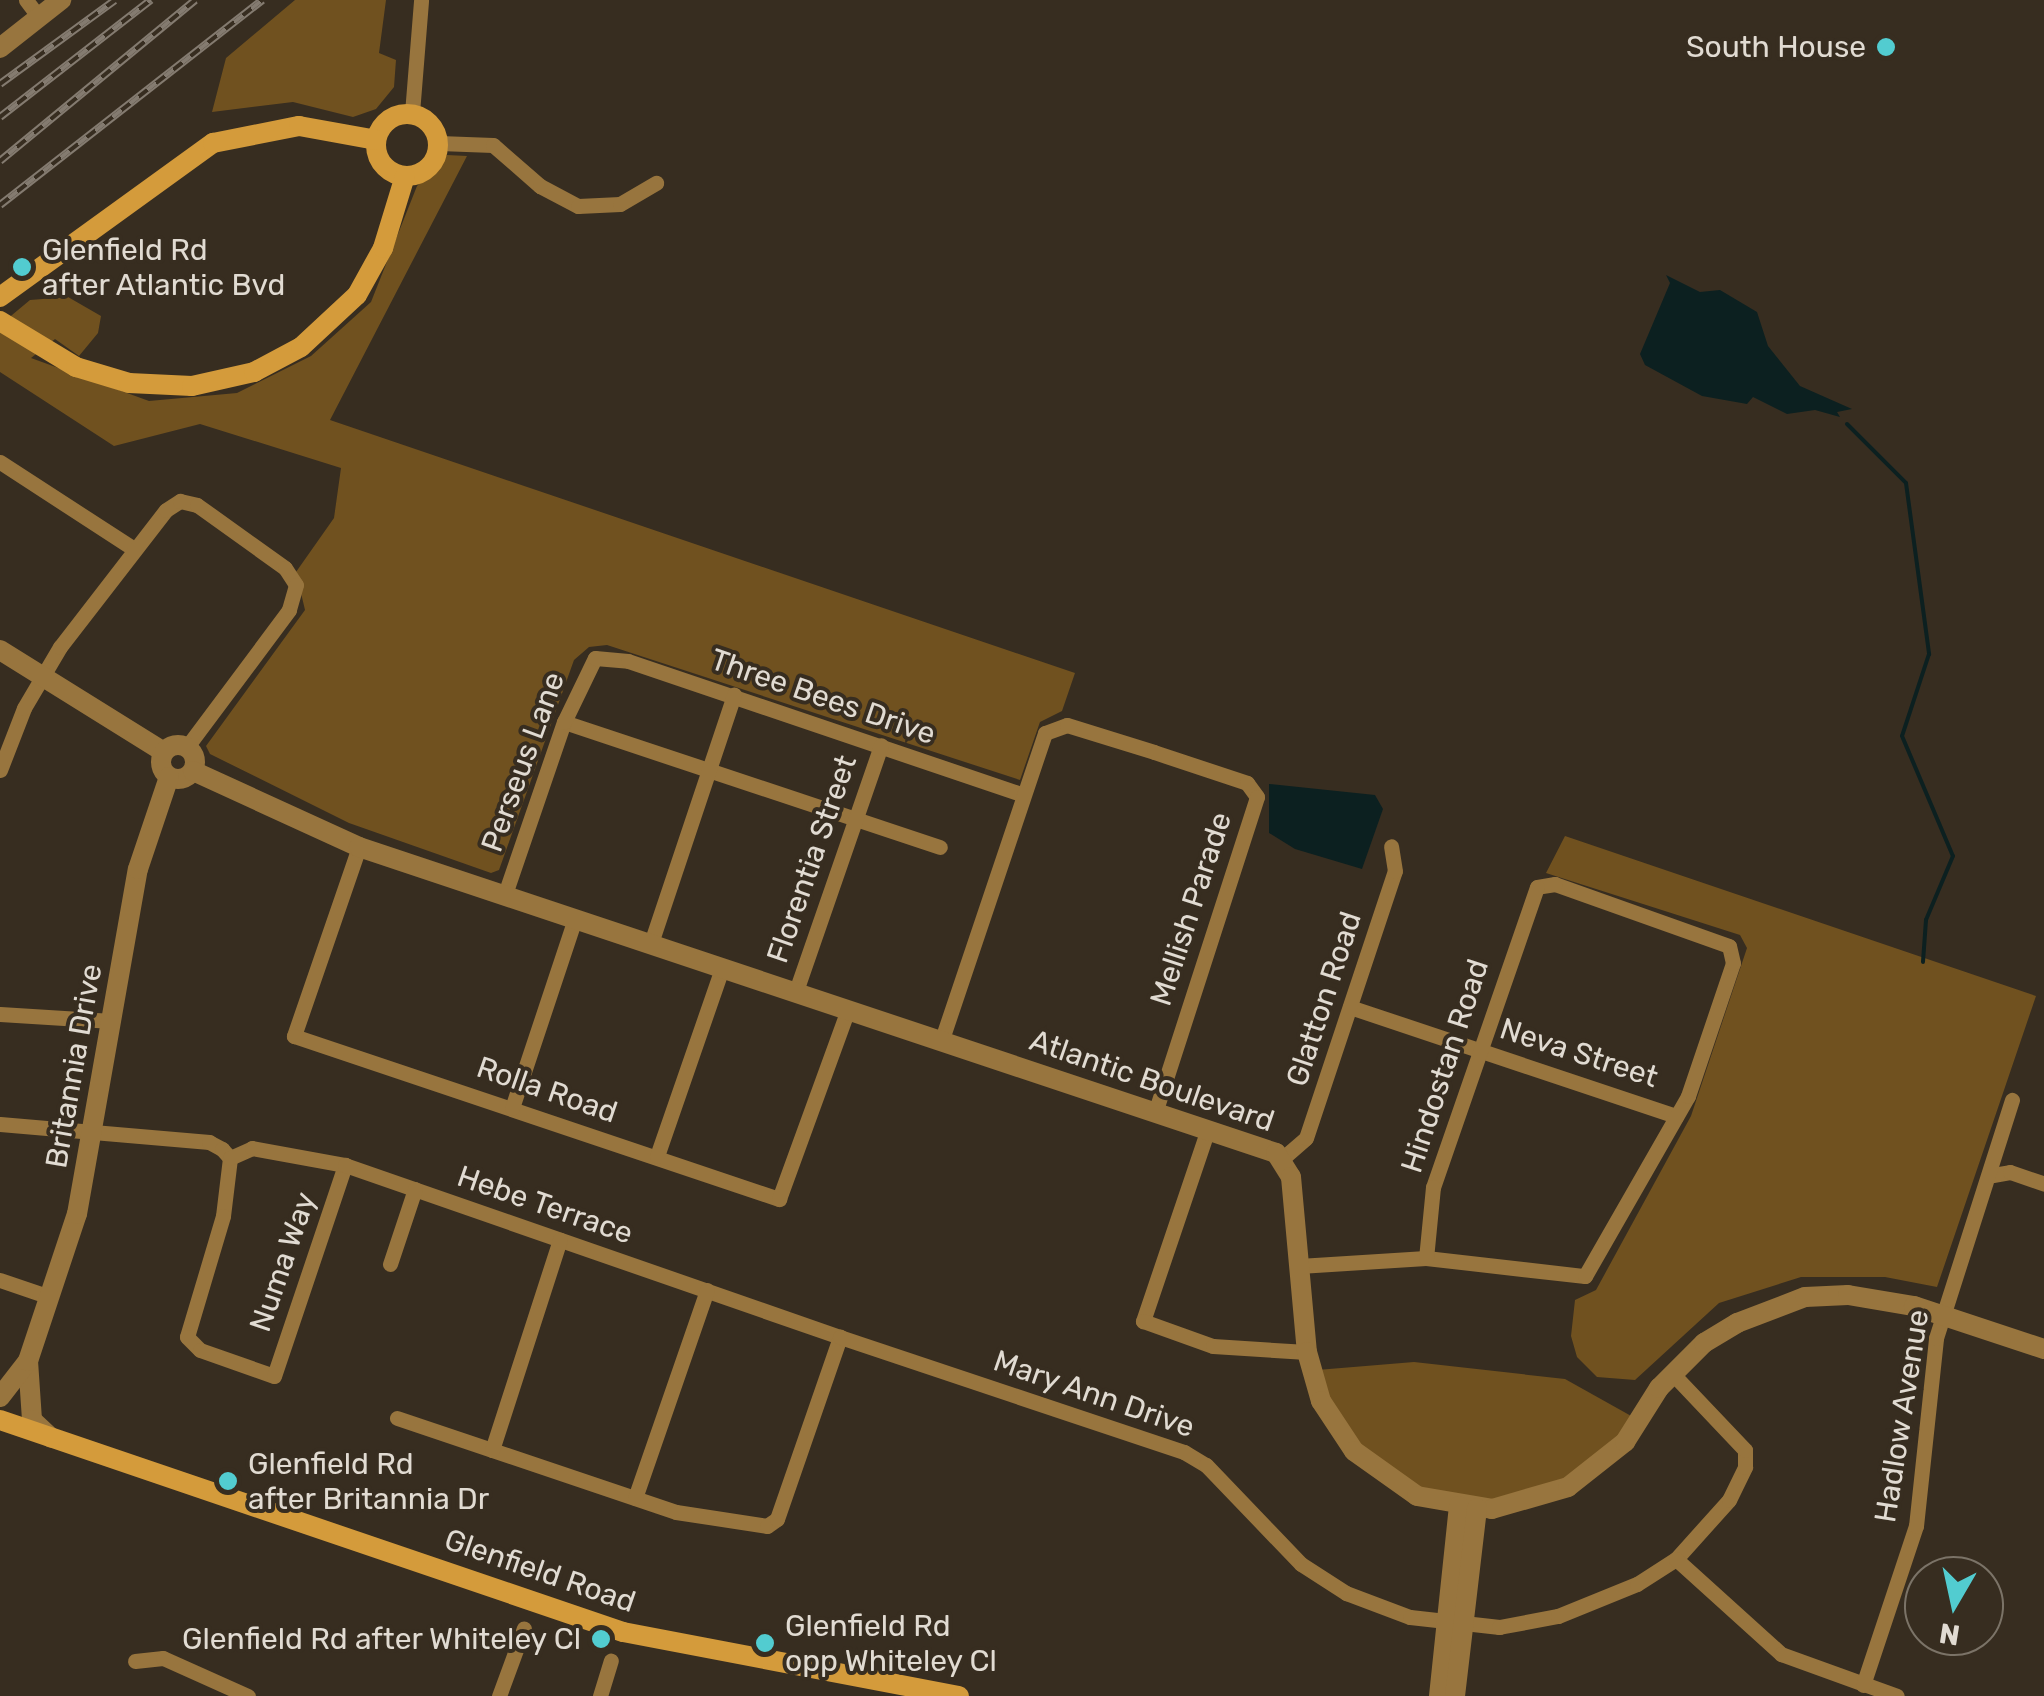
<!DOCTYPE html>
<style>
body{margin:0}
#map{position:relative;width:2044px;height:1696px;overflow:hidden;background:#372d20;font-family:Rubik,sans-serif}
div>[style]{position:absolute}
[style*='--x']{left:calc(var(--x)*1px);top:calc(var(--y)*1px);width:calc(var(--w)*1px);rotate:calc(var(--a)*1deg)}
.green>*{inset:0;background:#70511f}
.water>*{inset:0;background:#0c2020}
.stream>*{height:4px;margin:-2px;padding:0 2px;transform-origin:2px;border-radius:2px;background:#0c2020}
.minor>*{height:15px;margin:-7.5px;padding:0 7.5px;transform-origin:7.5px;border-radius:7.5px;background:#98753e}
.tertiary>*{height:20px;margin:-10px;padding:0 10px;transform-origin:10px;border-radius:10px;background:#98753e}
.tertiary>.ring{margin:-10px;padding:0;box-sizing:content-box;background:none;border:20px solid #98753e;border-radius:50%}
.secondary>*{height:20px;margin:-10px;padding:0 10px;transform-origin:10px;border-radius:10px;background:#d49b3b}
.secondary>.ring{margin:-10px;padding:0;box-sizing:content-box;background:none;border:20px solid #d49b3b;border-radius:50%}
.rail>*{height:8px;margin-top:-4px;transform-origin:0;background:repeating-linear-gradient(90deg,#372d20 0 11px,#847b70 0 22px);box-sizing:border-box;border-block:2px solid #847b70}
.dots>*{width:28px;height:28px;translate:-50% -50%;box-sizing:border-box;border:5px solid #372d20;border-radius:50%}
span{translate:-50% -50%;white-space:nowrap;text-align:center;line-height:1.15;-webkit-text-stroke:8px #372d20;paint-order:stroke}
.poi-label{font-size:30px;color:#e1dbd2}
.right{translate:-100% -50%;text-align:right}
.left{translate:0 -50%;text-align:left}
.street-label{font-size:30px;color:#e1dbd2}
.north{position:absolute;left:1904px;top:1556px;width:100px;height:100px;box-sizing:border-box;background:#372d20;border:2px solid #7b7367;border-radius:50%;rotate:189deg;font-size:28px;font-weight:700;line-height:40px;text-align:center;color:#e1dbd2}
.north::after{content:'';display:block;margin:auto;width:35px;height:45px;background:#52ccd0;clip-path:polygon(50% 0,100% 100%,50% 72%,0 100%)}
</style>
<div id="map">
<div class="green">
<i style="clip-path:polygon(295px 0,386px 0,379px 53px,396px 60px,394px 87px,376px 109px,353px 117px,293px 102px,212px 112px,226px 58px)"></i>
<i style="clip-path:polygon(447px 155px,467px 156px,330px 420px,1075px 673px,1062px 711px,1040px 722px,1020px 780px,607px 645px,589px 647px,574px 660px,499px 870px,491px 873px,349px 823px,210px 754px,206px 746px,305px 610px,296px 572px,334px 518px,341px 468px,200px 424px,114px 446px,0 372px,0 325px,30px 300px,68px 297px,101px 316px,98px 333px,79px 356px,55px 339px,31px 358px,149px 401px,237px 393px,311px 356px,371px 302px,417px 186px)"></i>
<i style="clip-path:polygon(1565px 836px,2036px 996px,1937px 1287px,1885px 1277px,1801px 1277px,1719px 1303px,1635px 1380px,1597px 1377px,1577px 1357px,1571px 1336px,1575px 1300px,1596px 1290px,1691px 1116px,1747px 948px,1740px 935px,1546px 873px)"></i>
<i style="clip-path:polygon(1414px 1362px,1565px 1379px,1633px 1417px,1614px 1443px,1546px 1491px,1493px 1500px,1422px 1489px,1346px 1434px,1317px 1370px)"></i>
</div>
<div class="water">
<i style="clip-path:polygon(1666px 275px,1700px 292px,1720px 290px,1757px 312px,1768px 346px,1800px 386px,1852px 409px,1837px 412px,1840px 417px,1815px 410px,1787px 414px,1753px 397px,1747px 404px,1702px 396px,1645px 365px,1640px 354px,1670px 283px)"></i>
<i style="clip-path:polygon(1269px 784px,1375px 795px,1383px 809px,1362px 869px,1295px 849px,1269px 833px)"></i>
</div>
<div class="stream">
<i style="--x:1847;--y:424;--w:83;--a:45"></i>
<i style="--x:1906;--y:483;--w:173;--a:82.3"></i>
<i style="--x:1929;--y:654;--w:86;--a:108.2"></i>
<i style="--x:1902;--y:736;--w:130;--a:67"></i>
<i style="--x:1953;--y:856;--w:69;--a:112.9"></i>
<i style="--x:1926;--y:920;--w:42;--a:94.1"></i>
</div>
<div class="minor">
<i style="--x:26;--y:0;--w:21;--a:53"></i>
<i style="--x:412;--y:113;--w:113;--a:-85.4"></i>
<i style="--x:439;--y:143;--w:54;--a:2.1"></i>
<i style="--x:493;--y:145;--w:62;--a:41.1"></i>
<i style="--x:540;--y:186;--w:43;--a:27.8"></i>
<i style="--x:578;--y:206;--w:42;--a:-2.7"></i>
<i style="--x:620;--y:204;--w:42;--a:-30.3"></i>
<i style="--x:0;--y:462;--w:160;--a:33"></i>
<i style="--x:564;--y:722;--w:396;--a:18.4"></i>
<i style="--x:0;--y:770;--w:66;--a:-68.8"></i>
<i style="--x:24;--y:708;--w:71;--a:-59.5"></i>
<i style="--x:60;--y:647;--w:173;--a:-52.3"></i>
<i style="--x:166;--y:510;--w:17;--a:-33"></i>
<i style="--x:180;--y:501;--w:17;--a:13"></i>
<i style="--x:197;--y:505;--w:108;--a:35.6"></i>
<i style="--x:285;--y:568;--w:20;--a:57"></i>
<i style="--x:296;--y:585;--w:26;--a:106"></i>
<i style="--x:289;--y:610;--w:171;--a:126.7"></i>
<i style="--x:359;--y:847;--w:200;--a:109"></i>
<i style="--x:294;--y:1036;--w:512;--a:18.58"></i>
<i style="--x:779;--y:1199;--w:202;--a:-70"></i>
<i style="--x:504;--y:897;--w:185;--a:-71.1"></i>
<i style="--x:564;--y:722;--w:71;--a:-64.2"></i>
<i style="--x:595;--y:658;--w:33;--a:5"></i>
<i style="--x:628;--y:661;--w:416;--a:18.7"></i>
<i style="--x:651;--y:943;--w:262;--a:-71.5"></i>
<i style="--x:796;--y:991;--w:260;--a:-70.9"></i>
<i style="--x:1350;--y:1007;--w:344;--a:18.5"></i>
<i style="--x:0;--y:1014;--w:112;--a:3.6"></i>
<i style="--x:941;--y:1042;--w:326;--a:-71.4"></i>
<i style="--x:1045;--y:733;--w:23;--a:-20"></i>
<i style="--x:1067;--y:725;--w:91;--a:17.2"></i>
<i style="--x:1154;--y:752;--w:98;--a:18.4"></i>
<i style="--x:1247;--y:783;--w:17;--a:54"></i>
<i style="--x:1257;--y:797;--w:331;--a:107.9"></i>
<i style="--x:512;--y:1108;--w:199;--a:-71.6"></i>
<i style="--x:0;--y:1124;--w:210;--a:4.9"></i>
<i style="--x:209;--y:1142;--w:15;--a:28"></i>
<i style="--x:222;--y:1149;--w:12;--a:48"></i>
<i style="--x:230;--y:1158;--w:58;--a:96.9"></i>
<i style="--x:223;--y:1216;--w:126;--a:106.6"></i>
<i style="--x:187;--y:1337;--w:18;--a:45"></i>
<i style="--x:200;--y:1350;--w:78;--a:19.4"></i>
<i style="--x:274;--y:1376;--w:223;--a:-71.4"></i>
<i style="--x:1208;--y:1129;--w:203;--a:108.7"></i>
<i style="--x:1143;--y:1321;--w:74;--a:19.7"></i>
<i style="--x:1213;--y:1346;--w:94;--a:3.7"></i>
<i style="--x:657;--y:1156;--w:199;--a:-70.9"></i>
<i style="--x:230;--y:1158;--w:24;--a:-24"></i>
<i style="--x:252;--y:1148;--w:95;--a:10.4"></i>
<i style="--x:345;--y:1165;--w:524;--a:19.16"></i>
<i style="--x:1283;--y:1158;--w:30;--a:-41"></i>
<i style="--x:1306;--y:1138;--w:281;--a:-71.6"></i>
<i style="--x:1395;--y:871;--w:25;--a:-99"></i>
<i style="--x:1993;--y:1175;--w:17;--a:-10"></i>
<i style="--x:2010;--y:1172;--w:36;--a:19"></i>
<i style="--x:390;--y:1264;--w:79;--a:-71.6"></i>
<i style="--x:1299;--y:1266;--w:127;--a:-3.6"></i>
<i style="--x:1426;--y:1258;--w:160;--a:6.5"></i>
<i style="--x:1585;--y:1276;--w:207;--a:-60.2"></i>
<i style="--x:1688;--y:1096;--w:140;--a:-71.3"></i>
<i style="--x:1733;--y:963;--w:17;--a:-103"></i>
<i style="--x:1729;--y:946;--w:185;--a:-160.4"></i>
<i style="--x:1555;--y:884;--w:18;--a:171"></i>
<i style="--x:1537;--y:887;--w:318;--a:109.1"></i>
<i style="--x:1433;--y:1187;--w:71;--a:95.6"></i>
<i style="--x:0;--y:1280;--w:53;--a:18.8"></i>
<i style="--x:397;--y:1418;--w:294;--a:18.6"></i>
<i style="--x:676;--y:1512;--w:92;--a:8.7"></i>
<i style="--x:767;--y:1526;--w:12;--a:-35"></i>
<i style="--x:777;--y:1519;--w:193;--a:-70.9"></i>
<i style="--x:840;--y:1337;--w:363;--a:18.5"></i>
<i style="--x:1184;--y:1452;--w:26;--a:31"></i>
<i style="--x:1206;--y:1465;--w:137;--a:46.2"></i>
<i style="--x:1301;--y:1564;--w:54;--a:32.8"></i>
<i style="--x:1346;--y:1593;--w:68;--a:20.6"></i>
<i style="--x:1410;--y:1617;--w:90;--a:6.4"></i>
<i style="--x:1499;--y:1627;--w:60;--a:-10.6"></i>
<i style="--x:1558;--y:1616;--w:85;--a:-22.1"></i>
<i style="--x:1637;--y:1584;--w:46;--a:-32.7"></i>
<i style="--x:1676;--y:1559;--w:79;--a:-48.1"></i>
<i style="--x:1729;--y:1500;--w:37;--a:-64"></i>
<i style="--x:1745;--y:1467;--w:17;--a:-90"></i>
<i style="--x:1745;--y:1450;--w:106;--a:-133.5"></i>
<i style="--x:492;--y:1450;--w:221;--a:-72.1"></i>
<i style="--x:635;--y:1498;--w:220;--a:-70.9"></i>
<i style="--x:1676;--y:1559;--w:142;--a:42.1"></i>
<i style="--x:1781;--y:1654;--w:123;--a:19.9"></i>
<i style="--x:135;--y:1661;--w:28;--a:-6"></i>
<i style="--x:163;--y:1658;--w:93;--a:24.1"></i>
<i style="--x:1863;--y:1685;--w:168;--a:-71.6"></i>
<i style="--x:1916;--y:1526;--w:189;--a:-83.9"></i>
<i style="--x:1936;--y:1338;--w:250;--a:-72.3"></i>
<i style="--x:499;--y:1696;--w:72;--a:-69.8"></i>
<i style="--x:600;--y:1696;--w:37;--a:-73"></i>
</div>
<div class="tertiary">
<i style="--x:0;--y:48;--w:78;--a:-38.2"></i>
<i style="--x:0;--y:650;--w:193;--a:31.9"></i>
<i class="ring" style="left:161px;top:745px;width:14px;height:14px"></i>
<i style="--x:193;--y:771;--w:183;--a:24.6"></i>
<i style="--x:359;--y:847;--w:967;--a:18.45"></i>
<i style="--x:1276;--y:1153;--w:28;--a:58"></i>
<i style="--x:1291;--y:1177;--w:176;--a:84.8"></i>
<i style="--x:1307;--y:1352;--w:51;--a:74.1"></i>
<i style="--x:1321;--y:1401;--w:60;--a:56.6"></i>
<i style="--x:1354;--y:1451;--w:77;--a:35.5"></i>
<i style="--x:1417;--y:1496;--w:76;--a:9.8"></i>
<i style="--x:1492;--y:1509;--w:79;--a:-16.1"></i>
<i style="--x:1568;--y:1487;--w:73;--a:-38.3"></i>
<i style="--x:1625;--y:1442;--w:64;--a:-57.8"></i>
<i style="--x:1659;--y:1388;--w:64;--a:-45"></i>
<i style="--x:1704;--y:1343;--w:39;--a:-31"></i>
<i style="--x:1737;--y:1323;--w:73;--a:-20.9"></i>
<i style="--x:1805;--y:1297;--w:43;--a:-2.7"></i>
<i style="--x:1848;--y:1295;--w:67;--a:9.5"></i>
<i style="--x:1914;--y:1306;--w:137;--a:18.3"></i>
<i style="--x:28;--y:1361;--w:59;--a:86.1"></i>
<i style="--x:32;--y:1420;--w:26;--a:43"></i>
<i style="--x:0;--y:1397;--w:46;--a:-52.1"></i>
<i style="--x:28;--y:1361;--w:155;--a:-71.6"></i>
<i style="--x:77;--y:1214;--w:350;--a:-80"></i>
<i style="--x:138;--y:869;--w:97;--a:-71.4"></i>
<i style="--x:1439;--y:1696;--w:191;--a:-84"></i>
<i style="--x:1455;--y:1696;--w:189;--a:-83.3"></i>
</div>
<div class="secondary">
<i class="ring" style="left:376px;top:114px;width:42px;height:42px"></i>
<i style="--x:0;--y:297;--w:263;--a:-35.9"></i>
<i style="--x:213;--y:143;--w:88;--a:-11.2"></i>
<i style="--x:299;--y:126;--w:78;--a:10.3"></i>
<i style="--x:0;--y:321;--w:89;--a:31.2"></i>
<i style="--x:76;--y:367;--w:55;--a:16.8"></i>
<i style="--x:129;--y:383;--w:63;--a:2.7"></i>
<i style="--x:192;--y:386;--w:64;--a:-12.7"></i>
<i style="--x:254;--y:372;--w:53;--a:-28"></i>
<i style="--x:301;--y:347;--w:76;--a:-42.9"></i>
<i style="--x:357;--y:295;--w:54;--a:-61"></i>
<i style="--x:383;--y:248;--w:75;--a:-73"></i>
<i style="--x:0;--y:1420;--w:658;--a:18.79"></i>
<i style="--x:623;--y:1632;--w:342;--a:10.8"></i>
</div>
<div class="rail">
<i style="--x:0;--y:84;--w:142;--a:-36.1"></i>
<i style="--x:0;--y:117;--w:191;--a:-37.8"></i>
<i style="--x:0;--y:161;--w:253;--a:-39.5"></i>
<i style="--x:0;--y:205;--w:333;--a:-38"></i>
</div>
<div class="dots">
<i style="left:1886px;top:47px;background:#52ccd0"></i>
<i style="left:22px;top:267px;background:#52ccd0"></i>
<i style="left:228px;top:1481px;background:#52ccd0"></i>
<i style="left:601px;top:1639px;background:#52ccd0"></i>
<i style="left:765px;top:1643px;background:#52ccd0"></i>
</div>
<div class="poi-label">
<span class="right" style="left:1866px;top:47px">South House</span>
<span class="left" style="left:42px;top:267px">Glenfield Rd<br>after Atlantic Bvd</span>
<span class="left" style="left:248px;top:1481px">Glenfield Rd<br>after Britannia Dr</span>
<span class="left" style="left:785px;top:1643px">Glenfield Rd<br>opp Whiteley Cl</span>
<span class="right" style="left:581px;top:1639px">Glenfield Rd after Whiteley Cl</span>
</div>
<div class="street-label">
<span style="left:823px;top:697px;rotate:19deg">Three Bees Drive</span>
<span style="left:523px;top:762px;rotate:-70deg">Perseus Lane</span>
<span style="left:812px;top:859px;rotate:-71deg">Florentia Street</span>
<span style="left:1191px;top:909px;rotate:-72deg">Mellish Parade</span>
<span style="left:1324px;top:999px;rotate:-72deg">Glatton Road</span>
<span style="left:1579px;top:1053px;rotate:18deg">Neva Street</span>
<span style="left:74px;top:1066px;rotate:-80deg">Britannia Drive</span>
<span style="left:1445px;top:1066px;rotate:-72deg">Hindostan Road</span>
<span style="left:1152px;top:1081px;rotate:19deg">Atlantic Boulevard</span>
<span style="left:547px;top:1090px;rotate:19deg">Rolla Road</span>
<span style="left:545px;top:1205px;rotate:19deg">Hebe Terrace</span>
<span style="left:283px;top:1262px;rotate:-71deg">Numa Way</span>
<span style="left:1094px;top:1394px;rotate:19deg">Mary Ann Drive</span>
<span style="left:1902px;top:1416px;rotate:-81deg">Hadlow Avenue</span>
<span style="left:540px;top:1571px;rotate:19deg">Glenfield Road</span>
</div>
<div class="north">N</div>
</div>
